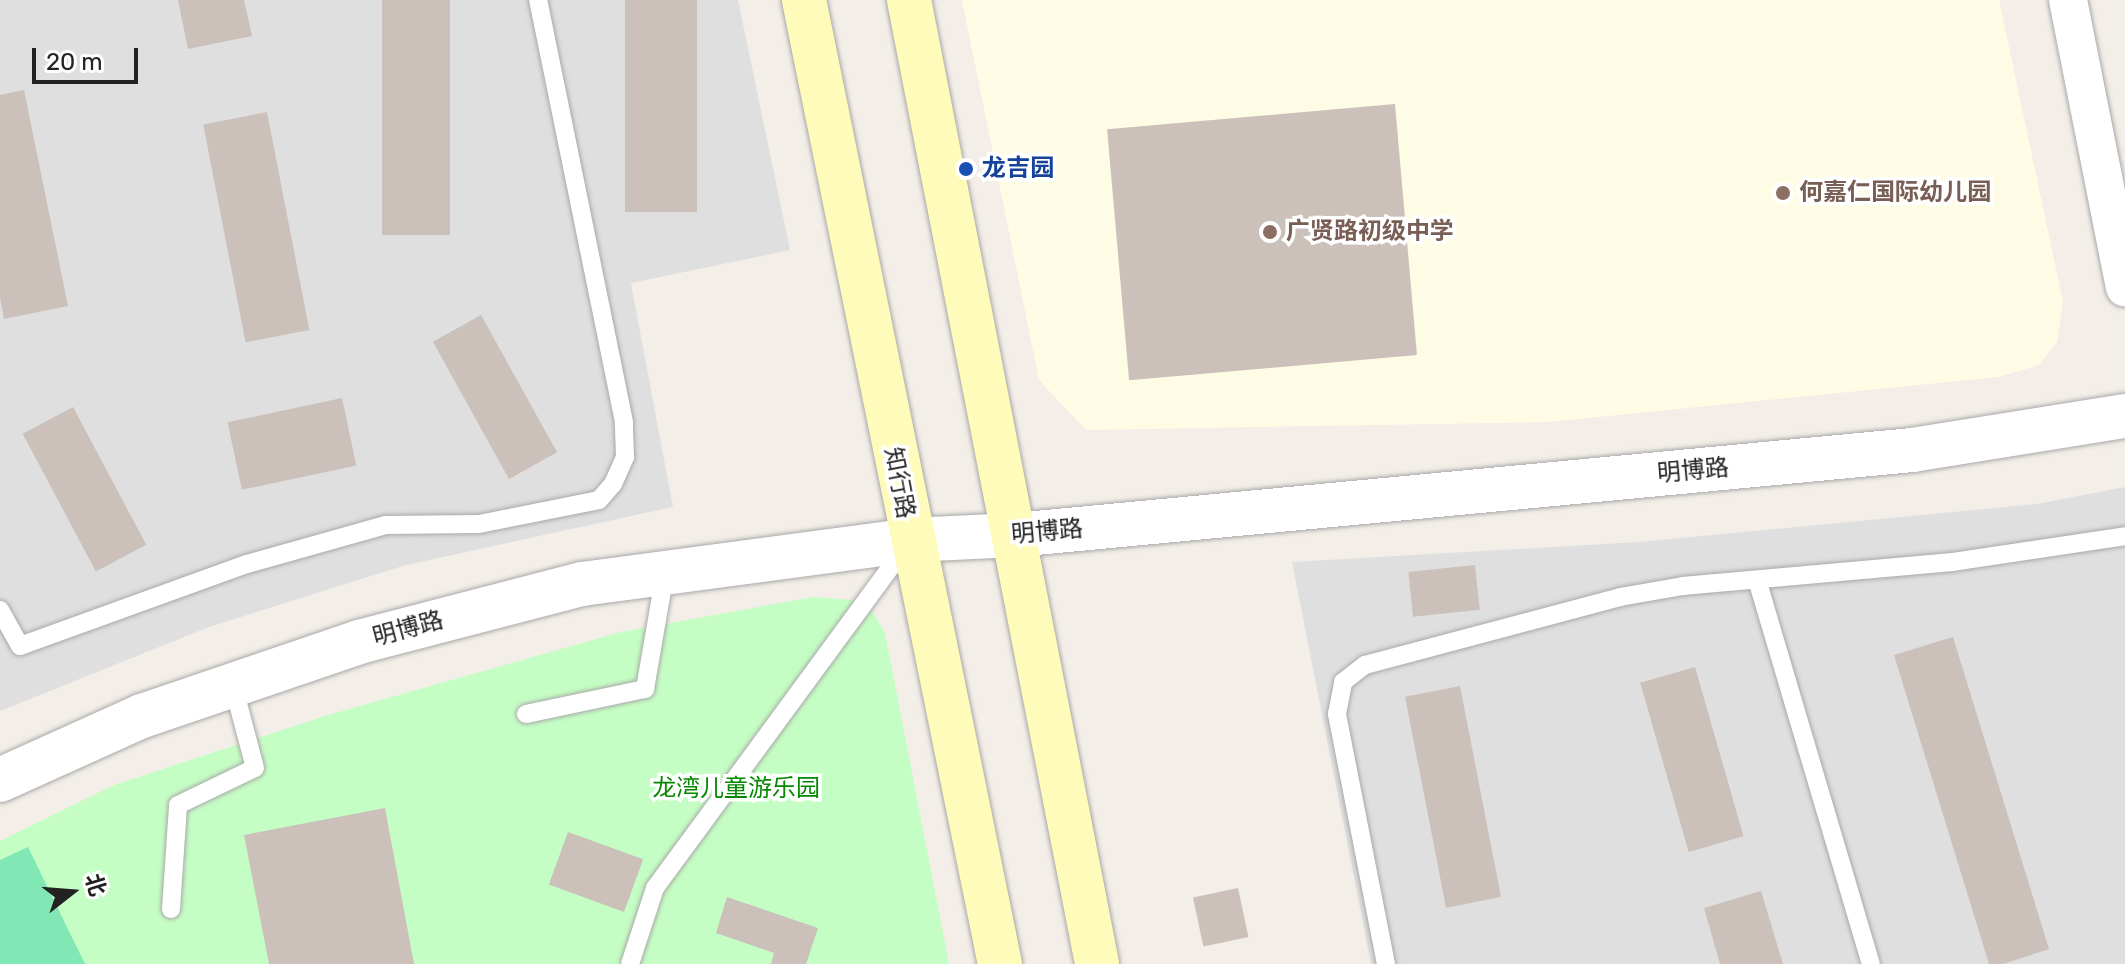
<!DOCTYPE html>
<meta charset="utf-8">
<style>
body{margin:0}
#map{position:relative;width:2125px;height:964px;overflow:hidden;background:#f3eee8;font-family:Rubik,"Noto Sans SC",sans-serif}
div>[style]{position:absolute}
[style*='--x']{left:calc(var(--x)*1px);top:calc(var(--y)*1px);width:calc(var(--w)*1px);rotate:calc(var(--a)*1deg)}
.residential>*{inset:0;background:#e0dfdf}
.education>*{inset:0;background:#fffce5}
.park>*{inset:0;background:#c5fec4}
.pitch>*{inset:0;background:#80e7b5}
.building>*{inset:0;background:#cbc0ba;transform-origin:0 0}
.roads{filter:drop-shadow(0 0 2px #a9a9a9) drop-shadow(0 0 2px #a9a9a9)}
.service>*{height:18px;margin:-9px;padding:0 9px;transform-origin:9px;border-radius:9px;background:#fff}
.minor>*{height:38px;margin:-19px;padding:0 19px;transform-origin:19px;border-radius:19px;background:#fff}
.tertiary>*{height:44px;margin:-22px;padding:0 22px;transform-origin:22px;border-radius:22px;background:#fff}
.secondary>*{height:44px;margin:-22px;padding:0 22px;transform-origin:22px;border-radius:22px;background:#fffbba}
.dots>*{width:22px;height:22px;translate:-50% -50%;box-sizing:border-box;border:4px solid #fff;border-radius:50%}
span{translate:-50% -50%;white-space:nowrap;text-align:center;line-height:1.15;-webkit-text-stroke:7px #fff;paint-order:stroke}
.transit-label{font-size:24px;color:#164399;font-weight:700}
.left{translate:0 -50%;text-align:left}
.education-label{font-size:24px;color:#785e54;font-weight:700}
.street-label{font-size:24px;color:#222}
.park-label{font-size:24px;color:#068803}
.north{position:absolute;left:32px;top:852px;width:80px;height:80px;-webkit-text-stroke:6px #fff;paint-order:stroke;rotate:73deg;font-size:22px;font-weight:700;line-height:32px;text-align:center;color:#222}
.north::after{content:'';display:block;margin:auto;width:28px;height:36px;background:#222;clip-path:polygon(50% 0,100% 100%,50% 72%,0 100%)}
.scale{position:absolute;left:32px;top:48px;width:106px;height:36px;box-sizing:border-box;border:4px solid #222;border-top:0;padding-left:10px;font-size:24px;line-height:28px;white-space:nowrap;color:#222;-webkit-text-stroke:6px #fff;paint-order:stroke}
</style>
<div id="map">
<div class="residential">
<i style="clip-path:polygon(0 0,738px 0,790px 250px,631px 283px,673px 507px,406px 565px,209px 627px,0 711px)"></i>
<i style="clip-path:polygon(2125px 487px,2125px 964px,1371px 964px,1292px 562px,1639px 542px,2037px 504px)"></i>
</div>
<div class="education">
<i style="clip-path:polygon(962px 0,1999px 0,2063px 302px,2057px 342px,2039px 365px,1998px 377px,1548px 422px,1086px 430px,1039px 380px)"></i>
</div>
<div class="park">
<i style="clip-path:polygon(813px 597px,866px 601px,885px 633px,949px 964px,0 964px,0 841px,114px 785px,328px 715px,621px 632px)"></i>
</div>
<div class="pitch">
<i style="clip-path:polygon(28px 847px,85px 964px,0 964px,0 860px)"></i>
</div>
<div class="building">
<i style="clip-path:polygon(178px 0,244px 0,252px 36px,188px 49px)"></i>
<i style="left:382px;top:0;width:68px;height:235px"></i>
<i style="left:625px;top:0;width:72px;height:212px"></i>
<i style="clip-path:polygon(24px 90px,68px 306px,4px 319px,0 297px,0 95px)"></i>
<i style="left:1395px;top:104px;width:252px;height:289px;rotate:85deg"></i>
<i style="left:267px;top:112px;width:222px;height:65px;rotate:79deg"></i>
<i style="left:481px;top:315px;width:157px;height:55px;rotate:61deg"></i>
<i style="left:342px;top:398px;width:69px;height:117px;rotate:78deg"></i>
<i style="left:73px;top:407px;width:156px;height:57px;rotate:62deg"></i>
<i style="left:1475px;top:565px;width:45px;height:67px;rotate:84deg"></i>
<i style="clip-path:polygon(1953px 637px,2049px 949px,2003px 964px,1989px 964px,1894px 655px)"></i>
<i style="left:1695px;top:667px;width:176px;height:57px;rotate:74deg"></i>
<i style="left:1460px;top:686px;width:215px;height:56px;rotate:79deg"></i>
<i style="clip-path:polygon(385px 808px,414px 964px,269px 964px,244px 835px)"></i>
<i style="left:568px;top:832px;width:80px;height:56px;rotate:20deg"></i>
<i style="left:1238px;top:888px;width:50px;height:46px;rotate:78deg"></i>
<i style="clip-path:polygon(1761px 891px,1783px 964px,1720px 964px,1704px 908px)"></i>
<i style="clip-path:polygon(727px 897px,818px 928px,806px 964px,771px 964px,774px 953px,716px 933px)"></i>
</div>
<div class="roads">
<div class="service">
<i style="--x:1758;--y:583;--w:397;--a:73.5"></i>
<i style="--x:0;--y:610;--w:41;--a:60.9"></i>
<i style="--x:20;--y:646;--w:241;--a:-19.9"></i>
<i style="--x:247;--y:564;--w:144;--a:-15.7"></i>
<i style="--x:386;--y:525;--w:93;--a:-0.6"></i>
<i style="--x:479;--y:524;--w:122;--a:-11.3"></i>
<i style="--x:599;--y:500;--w:21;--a:-49"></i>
<i style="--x:613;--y:484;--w:30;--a:-66"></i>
<i style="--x:625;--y:457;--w:35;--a:-92"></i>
<i style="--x:624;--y:422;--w:431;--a:-101.5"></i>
<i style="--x:526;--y:714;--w:122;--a:-11.9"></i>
<i style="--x:645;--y:689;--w:118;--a:-80.2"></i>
<i style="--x:171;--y:909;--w:104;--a:-86.1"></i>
<i style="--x:178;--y:805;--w:85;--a:-25.7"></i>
<i style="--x:255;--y:768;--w:86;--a:-104.8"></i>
<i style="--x:630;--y:964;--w:80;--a:-71.8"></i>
<i style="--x:655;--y:888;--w:424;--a:-53.7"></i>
<i style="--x:1386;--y:964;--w:255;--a:-101.1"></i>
<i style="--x:1337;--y:714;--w:33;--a:-79"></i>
<i style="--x:1343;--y:682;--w:28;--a:-38"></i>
<i style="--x:1365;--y:665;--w:264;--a:-14.9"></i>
<i style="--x:1620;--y:597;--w:64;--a:-9.9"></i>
<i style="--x:1683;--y:586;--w:270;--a:-5.1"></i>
<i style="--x:1952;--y:562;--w:175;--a:-8.5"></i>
</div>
<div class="minor">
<i style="--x:2068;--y:0;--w:293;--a:78.8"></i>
</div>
<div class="tertiary">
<i style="--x:0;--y:780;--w:156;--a:-24.3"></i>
<i style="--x:142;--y:716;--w:229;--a:-18.8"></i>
<i style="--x:359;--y:642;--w:230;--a:-14.6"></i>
<i style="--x:582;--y:584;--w:331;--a:-7.6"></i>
<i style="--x:910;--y:540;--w:105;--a:-2.7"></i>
<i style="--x:1015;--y:535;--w:901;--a:-5.41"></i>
<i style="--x:1912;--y:450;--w:216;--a:-9.1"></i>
</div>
<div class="secondary">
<i style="--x:804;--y:0;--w:984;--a:78.51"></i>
<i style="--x:909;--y:0;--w:982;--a:78.96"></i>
</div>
</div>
<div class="dots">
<i style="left:966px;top:169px;background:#1a4fb4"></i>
<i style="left:1783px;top:193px;background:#8d6e63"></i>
<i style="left:1270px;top:232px;background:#8d6e63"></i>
</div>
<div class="transit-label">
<span class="left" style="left:982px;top:169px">龙吉园</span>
</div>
<div class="education-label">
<span class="left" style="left:1799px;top:193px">何嘉仁国际幼儿园</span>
<span class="left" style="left:1286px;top:232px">广贤路初级中学</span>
</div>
<div class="street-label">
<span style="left:1693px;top:471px;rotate:-5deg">明博路</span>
<span style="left:899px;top:483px;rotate:79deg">知行路</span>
<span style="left:1047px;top:532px;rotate:-5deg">明博路</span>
<span style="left:408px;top:629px;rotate:-15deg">明博路</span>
</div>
<div class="park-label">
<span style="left:736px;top:789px">龙湾儿童游乐园</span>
</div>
<div class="north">北</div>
<div class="scale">20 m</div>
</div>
